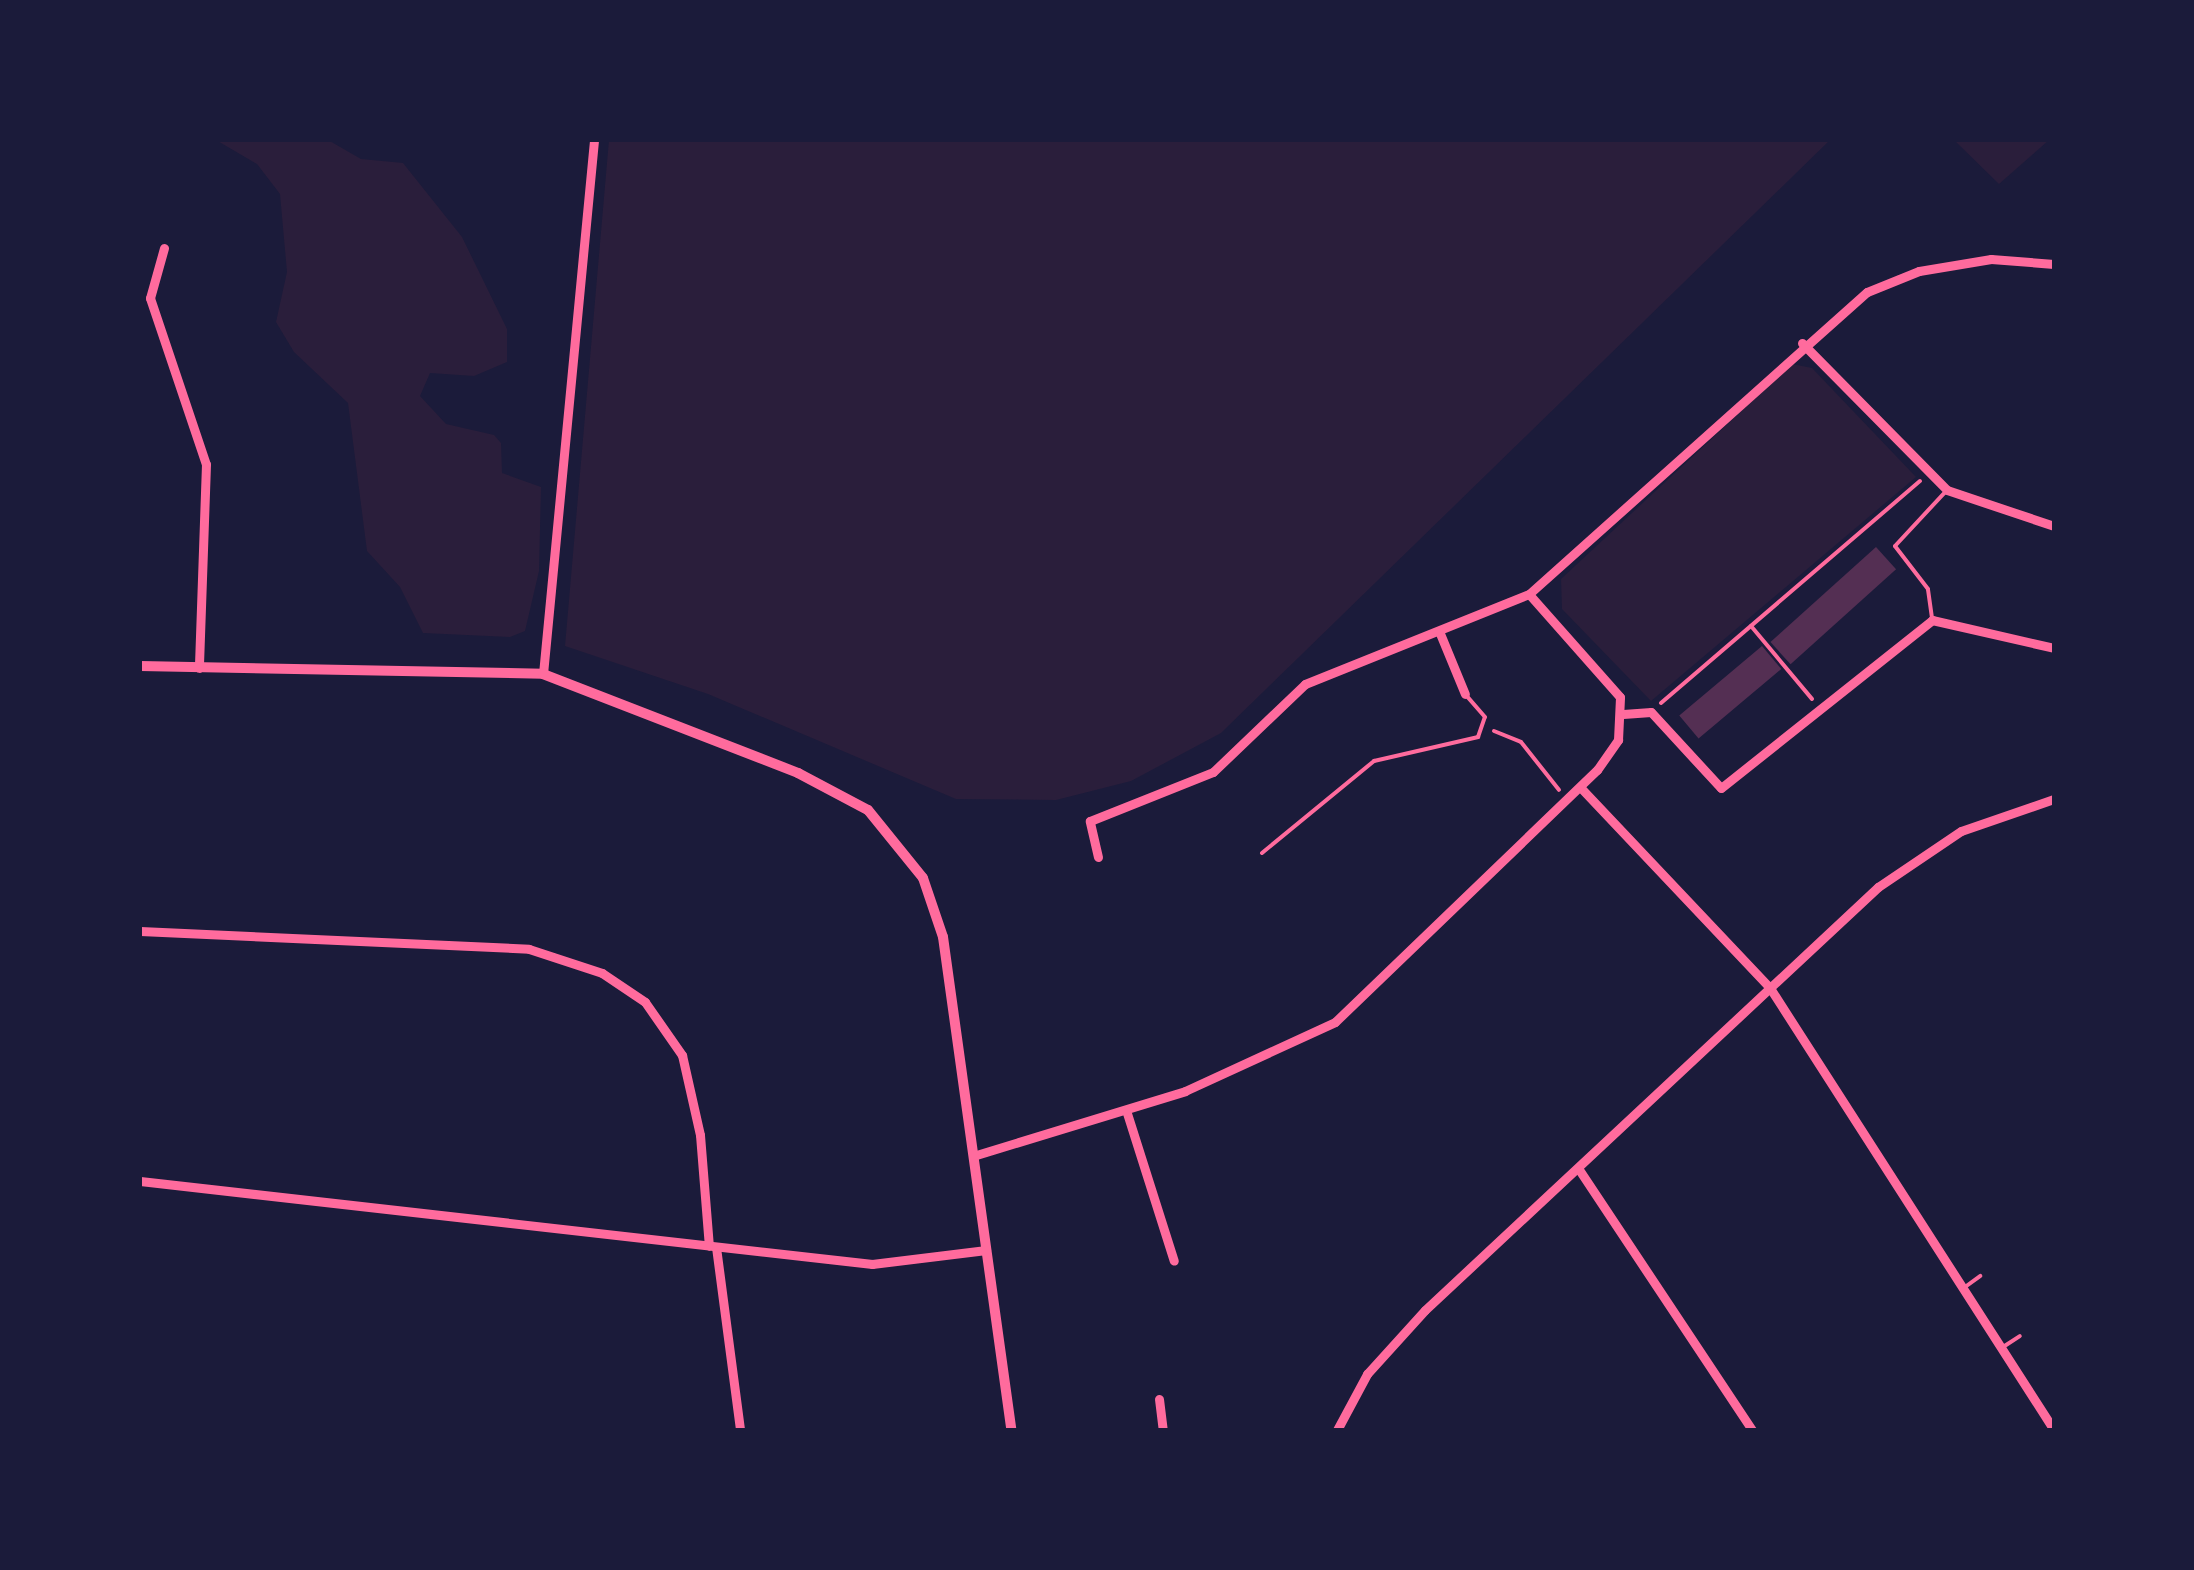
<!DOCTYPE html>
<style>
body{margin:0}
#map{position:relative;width:2194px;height:1570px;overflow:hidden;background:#1b1b3a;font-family:Barlow,sans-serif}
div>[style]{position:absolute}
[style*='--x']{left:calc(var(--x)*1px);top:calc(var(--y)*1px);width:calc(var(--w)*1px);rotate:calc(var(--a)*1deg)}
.green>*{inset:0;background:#2a1e3b}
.building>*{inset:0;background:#542f53;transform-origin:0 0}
.path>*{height:4px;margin:-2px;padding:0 2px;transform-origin:2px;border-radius:2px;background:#ff6b9d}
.service>*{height:4px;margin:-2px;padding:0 2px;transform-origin:2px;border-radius:2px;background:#ff6b9d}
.minor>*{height:9px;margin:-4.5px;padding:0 4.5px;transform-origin:4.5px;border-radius:4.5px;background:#ff6b9d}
.tertiary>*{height:10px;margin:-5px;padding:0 5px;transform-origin:5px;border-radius:5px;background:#ff6b9d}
span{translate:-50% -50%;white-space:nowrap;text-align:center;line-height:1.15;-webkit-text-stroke:10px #1b1b3a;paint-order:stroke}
.frame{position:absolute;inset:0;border:142px solid #1b1b3a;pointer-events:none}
</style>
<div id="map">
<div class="green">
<i style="clip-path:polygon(216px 140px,328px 140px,361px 159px,403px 163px,462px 237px,507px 329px,507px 362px,474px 376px,430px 373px,420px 396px,446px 424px,494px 435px,501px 443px,502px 473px,541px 487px,539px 571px,525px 631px,510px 637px,423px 633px,400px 587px,367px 551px,348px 403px,294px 352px,276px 322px,287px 272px,280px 194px,257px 164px)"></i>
<i style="clip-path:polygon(609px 140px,1830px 140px,1221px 733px,1131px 781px,1056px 800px,956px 799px,708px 694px,565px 646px)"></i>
<i style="clip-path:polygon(1954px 140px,2049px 140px,1999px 184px)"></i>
<i style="clip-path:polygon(1792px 364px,1812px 368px,1916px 477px,1651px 701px,1562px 609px,1561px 579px)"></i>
</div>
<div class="building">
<i style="left:1876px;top:547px;width:30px;height:142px;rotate:48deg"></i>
<i style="left:1762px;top:646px;width:30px;height:108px;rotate:50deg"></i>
</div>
<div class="path">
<i style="--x:1751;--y:626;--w:95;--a:50.1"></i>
<i style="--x:1661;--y:703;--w:341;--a:-40.6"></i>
<i style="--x:1494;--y:731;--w:29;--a:22"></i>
<i style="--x:1521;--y:742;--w:61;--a:51.6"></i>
</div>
<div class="service">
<i style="--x:1932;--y:618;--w:29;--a:-98"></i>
<i style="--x:1928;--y:589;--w:54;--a:-127.5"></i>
<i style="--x:1895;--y:546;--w:76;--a:-47.1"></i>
<i style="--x:1262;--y:853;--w:145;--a:-39.4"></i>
<i style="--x:1374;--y:761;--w:107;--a:-13"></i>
<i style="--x:1478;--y:737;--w:21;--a:-71"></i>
<i style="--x:1485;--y:717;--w:30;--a:-131"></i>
<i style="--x:1965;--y:1287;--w:19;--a:-36"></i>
<i style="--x:2003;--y:1347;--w:20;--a:-33"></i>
</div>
<div class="minor">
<i style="--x:164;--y:248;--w:52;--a:105.6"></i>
<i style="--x:150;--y:298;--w:175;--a:71.4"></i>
<i style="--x:206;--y:464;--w:204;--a:92"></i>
<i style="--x:1802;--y:343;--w:206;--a:45.4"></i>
<i style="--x:1947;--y:490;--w:113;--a:18.6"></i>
<i style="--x:1439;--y:631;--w:68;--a:67.6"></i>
<i style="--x:543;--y:674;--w:536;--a:-84.54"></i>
<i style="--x:1623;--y:714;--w:28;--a:-4"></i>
<i style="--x:1651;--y:712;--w:103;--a:47.4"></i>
<i style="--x:1721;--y:788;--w:270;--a:-38.5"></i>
<i style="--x:1932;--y:620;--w:125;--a:12.9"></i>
<i style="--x:1580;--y:787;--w:277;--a:46.6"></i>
<i style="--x:1770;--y:988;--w:525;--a:57.28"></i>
<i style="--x:1098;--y:857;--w:37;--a:-103"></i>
<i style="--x:1090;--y:821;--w:132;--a:-21.7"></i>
<i style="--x:1213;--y:772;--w:127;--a:-43.7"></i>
<i style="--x:1305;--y:684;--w:241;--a:-21.9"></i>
<i style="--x:1529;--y:594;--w:453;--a:-41.8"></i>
<i style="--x:1867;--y:292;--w:56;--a:-22"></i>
<i style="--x:1919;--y:271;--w:73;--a:-9.5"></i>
<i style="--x:1991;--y:259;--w:63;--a:4.5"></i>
<i style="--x:140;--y:931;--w:389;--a:2.6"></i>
<i style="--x:529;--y:949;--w:77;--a:18.2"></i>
<i style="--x:602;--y:973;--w:52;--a:34"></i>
<i style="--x:645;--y:1002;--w:65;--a:55.1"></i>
<i style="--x:682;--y:1055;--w:82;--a:77.3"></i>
<i style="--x:700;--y:1135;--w:111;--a:85.4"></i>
<i style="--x:1126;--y:1110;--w:158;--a:72.4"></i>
<i style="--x:973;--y:1156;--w:222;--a:-17"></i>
<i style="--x:1185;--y:1091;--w:165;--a:-24.7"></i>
<i style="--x:1335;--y:1022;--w:364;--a:-43.9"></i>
<i style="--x:1597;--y:770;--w:37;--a:-55"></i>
<i style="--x:1618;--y:740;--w:43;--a:-87.3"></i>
<i style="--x:1620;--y:697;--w:137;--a:-131.5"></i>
<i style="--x:1578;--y:1168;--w:315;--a:56.4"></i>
<i style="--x:140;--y:1181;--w:737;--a:6.47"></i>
<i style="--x:872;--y:1264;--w:115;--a:-7"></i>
<i style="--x:716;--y:1247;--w:185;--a:82.5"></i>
<i style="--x:1159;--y:1399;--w:31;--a:83"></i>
<i style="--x:1337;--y:1430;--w:64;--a:-61.8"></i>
<i style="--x:1367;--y:1374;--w:86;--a:-47.8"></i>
<i style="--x:1425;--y:1310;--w:620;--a:-43.04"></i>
<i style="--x:1878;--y:887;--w:100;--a:-34"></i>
<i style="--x:1961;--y:831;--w:98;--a:-19"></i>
</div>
<div class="tertiary">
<i style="--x:140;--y:666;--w:403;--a:1.1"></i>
<i style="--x:543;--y:674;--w:274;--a:21.2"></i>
<i style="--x:798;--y:773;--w:79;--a:27.9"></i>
<i style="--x:868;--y:810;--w:87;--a:51"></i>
<i style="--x:923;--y:878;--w:62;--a:71.3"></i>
<i style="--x:943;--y:937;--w:498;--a:82.1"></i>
</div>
<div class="frame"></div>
</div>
